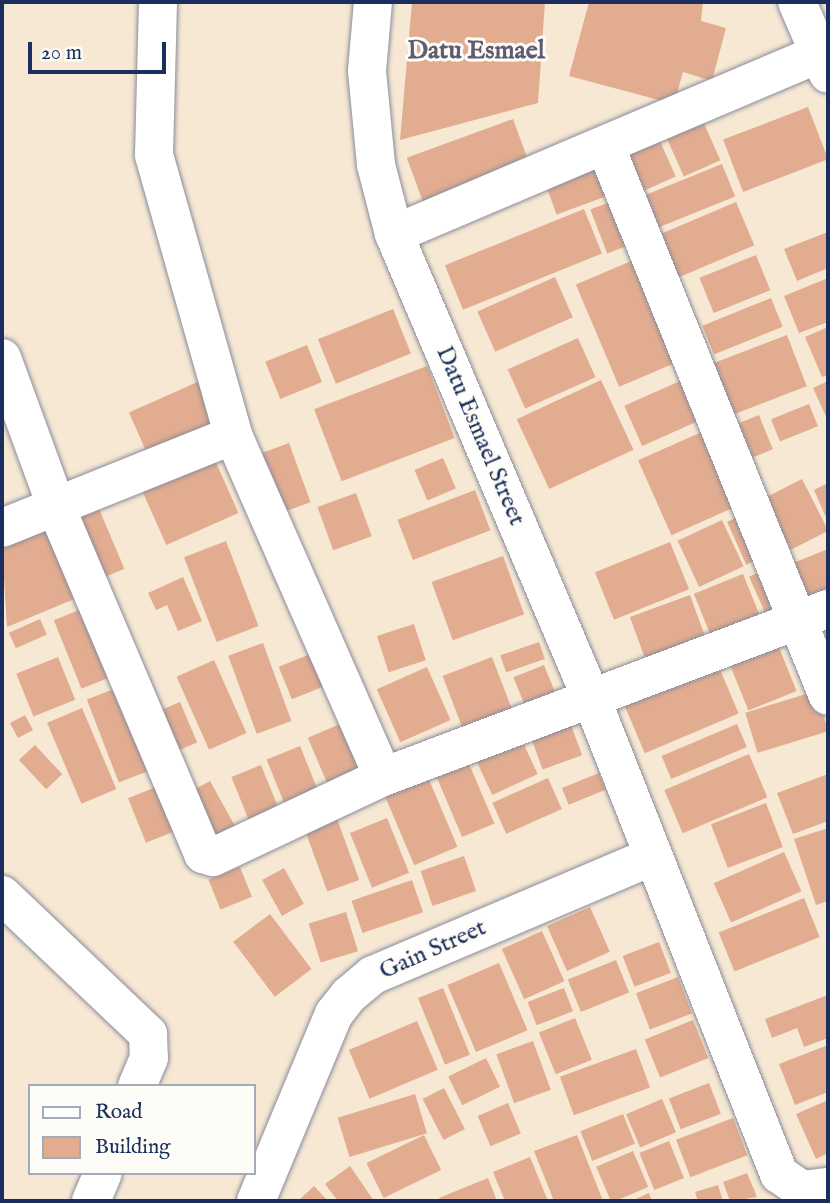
<!DOCTYPE html>
<style>
body{margin:0}
#map{position:relative;width:830px;height:1203px;overflow:hidden;background:#f7e8d4;font-family:"IM FELL English",serif}
div>[style]{position:absolute}
[style*='--x']{left:calc(var(--x)*1px);top:calc(var(--y)*1px);width:calc(var(--w)*1px);rotate:calc(var(--a)*1deg)}
.building>*{inset:0;background:#e2ac90;transform-origin:0 0}
.roads{filter:drop-shadow(0 0 2px #898c99) drop-shadow(0 0 2px #898c99)}
.minor>*{height:38px;margin:-19px;padding:0 19px;transform-origin:19px;border-radius:19px;background:#fff}
span{translate:-50% -50%;white-space:nowrap;text-align:center;line-height:1.15;-webkit-text-stroke:6px #fdfcf7;paint-order:stroke}
.street-label{font-size:24px;color:#1b2f5e}
.neighbourhood-label{font-size:26px;color:#615b70;font-weight:700}
.frame{position:absolute;inset:0;border:4px solid #1b2f5e;pointer-events:none}
.legend{position:absolute;left:28px;top:1084px;width:228px;height:91px;box-sizing:border-box;background:#fdfcf7;border:2px solid #a3aaba;margin:0;padding:9px 12px;list-style:none;font-size:21px;color:#1b2f5e}
.legend li{display:flex;align-items:center;gap:14px;height:35px}
.legend b{width:35px;border:2px solid #a3aaba}
.scale{position:absolute;left:28px;top:42px;width:138px;height:32px;box-sizing:border-box;border:4px solid #1b2f5e;border-top:0;padding-left:9px;font-size:21px;line-height:24px;white-space:nowrap;color:#1b2f5e;-webkit-text-stroke:5px #fdfcf7;paint-order:stroke}
</style>
<div id="map">
<div class="building">
<i style="clip-path:polygon(412px 2px,545px 2px,538px 103px,400px 140px)"></i>
<i style="clip-path:polygon(589px 2px,703px 2px,701px 21px,726px 28px,712px 81px,683px 72px,674px 104px,569px 76px)"></i>
<i style="left:808px;top:107px;width:56px;height:91px;rotate:69deg"></i>
<i style="left:698px;top:110px;width:55px;height:40px;rotate:66deg"></i>
<i style="left:513px;top:119px;width:56px;height:113px;rotate:70deg"></i>
<i style="left:655px;top:130px;width:51px;height:43px;rotate:66deg"></i>
<i style="left:603px;top:155px;width:40px;height:64px;rotate:70deg"></i>
<i style="left:722px;top:164px;width:35px;height:82px;rotate:68deg"></i>
<i style="left:623px;top:197px;width:47px;height:35px;rotate:69deg"></i>
<i style="left:736px;top:202px;width:47px;height:89px;rotate:67deg"></i>
<i style="left:584px;top:209px;width:48px;height:150px;rotate:68deg"></i>
<i style="clip-path:polygon(828px 232px,828px 268px,797px 281px,784px 249px)"></i>
<i style="left:756px;top:255px;width:38px;height:61px;rotate:68deg"></i>
<i style="left:643px;top:256px;width:111px;height:73px;rotate:67deg"></i>
<i style="left:555px;top:277px;width:44px;height:85px;rotate:66deg"></i>
<i style="clip-path:polygon(828px 278px,828px 322px,799px 333px,784px 296px)"></i>
<i style="left:771px;top:298px;width:31px;height:74px;rotate:68deg"></i>
<i style="left:393px;top:309px;width:48px;height:81px;rotate:68deg"></i>
<i style="clip-path:polygon(828px 327px,828px 375px,822px 377px,805px 337px)"></i>
<i style="left:787px;top:335px;width:55px;height:86px;rotate:69deg"></i>
<i style="left:578px;top:338px;width:43px;height:77px;rotate:66deg"></i>
<i style="left:307px;top:345px;width:40px;height:45px;rotate:68deg"></i>
<i style="left:427px;top:366px;width:77px;height:121px;rotate:69deg"></i>
<i style="left:202px;top:380px;width:48px;height:80px;rotate:66deg"></i>
<i style="left:601px;top:380px;width:77px;height:93px;rotate:65deg"></i>
<i style="left:680px;top:381px;width:44px;height:61px;rotate:66deg"></i>
<i style="clip-path:polygon(828px 381px,828px 421px,813px 388px)"></i>
<i style="left:809px;top:404px;width:24px;height:41px;rotate:68deg"></i>
<i style="left:759px;top:415px;width:37px;height:22px;rotate:68deg"></i>
<i style="left:713px;top:427px;width:82px;height:82px;rotate:66deg"></i>
<i style="left:289px;top:443px;width:63px;height:37px;rotate:70deg"></i>
<i style="left:210px;top:449px;width:70px;height:79px;rotate:66deg"></i>
<i style="left:443px;top:458px;width:33px;height:31px;rotate:67deg"></i>
<i style="left:802px;top:479px;width:58px;height:42px;rotate:63deg"></i>
<i style="clip-path:polygon(828px 483px,828px 522px,814px 490px)"></i>
<i style="left:475px;top:490px;width:43px;height:83px;rotate:69deg"></i>
<i style="left:356px;top:493px;width:46px;height:41px;rotate:70deg"></i>
<i style="left:99px;top:509px;width:65px;height:36px;rotate:67deg"></i>
<i style="left:749px;top:512px;width:47px;height:24px;rotate:66deg"></i>
<i style="left:722px;top:520px;width:51px;height:49px;rotate:65deg"></i>
<i style="clip-path:polygon(58px 521px,89px 593px,7px 627px,2px 544px)"></i>
<i style="left:226px;top:541px;width:91px;height:45px;rotate:69deg"></i>
<i style="left:670px;top:542px;width:51px;height:81px;rotate:68deg"></i>
<i style="clip-path:polygon(828px 549px,828px 595px,804px 604px,788px 565px)"></i>
<i style="left:503px;top:556px;width:62px;height:76px;rotate:70deg"></i>
<i style="left:771px;top:567px;width:39px;height:24px;rotate:66deg"></i>
<i style="left:743px;top:574px;width:51px;height:53px;rotate:68deg"></i>
<i style="clip-path:polygon(183px 577px,202px 621px,178px 631px,167px 605px,156px 610px,148px 593px)"></i>
<i style="left:690px;top:595px;width:46px;height:64px;rotate:70deg"></i>
<i style="left:89px;top:606px;width:74px;height:38px;rotate:68deg"></i>
<i style="left:40px;top:619px;width:17px;height:34px;rotate:66deg"></i>
<i style="left:414px;top:624px;width:38px;height:39px;rotate:72deg"></i>
<i style="left:776px;top:640px;width:55px;height:52px;rotate:68deg"></i>
<i style="left:539px;top:642px;width:18px;height:41px;rotate:71deg"></i>
<i style="left:263px;top:643px;width:83px;height:37px;rotate:70deg"></i>
<i style="left:313px;top:653px;width:35px;height:37px;rotate:68deg"></i>
<i style="left:58px;top:657px;width:46px;height:45px;rotate:68deg"></i>
<i style="left:492px;top:657px;width:68px;height:53px;rotate:69deg"></i>
<i style="left:214px;top:660px;width:80px;height:41px;rotate:66deg"></i>
<i style="left:716px;top:660px;width:58px;height:102px;rotate:67deg"></i>
<i style="left:544px;top:665px;width:38px;height:33px;rotate:68deg"></i>
<i style="left:427px;top:667px;width:58px;height:55px;rotate:66deg"></i>
<i style="left:127px;top:684px;width:89px;height:43px;rotate:69deg"></i>
<i style="left:816px;top:691px;width:42px;height:74px;rotate:73deg"></i>
<i style="left:180px;top:702px;width:44px;height:29px;rotate:67deg"></i>
<i style="left:82px;top:708px;width:88px;height:38px;rotate:67deg"></i>
<i style="left:566px;top:711px;width:47px;height:42px;rotate:70deg"></i>
<i style="left:25px;top:715px;width:17px;height:17px;rotate:62deg"></i>
<i style="left:340px;top:724px;width:58px;height:35px;rotate:67deg"></i>
<i style="left:737px;top:724px;width:25px;height:82px;rotate:67deg"></i>
<i style="left:519px;top:734px;width:44px;height:50px;rotate:65deg"></i>
<i style="left:35px;top:745px;width:40px;height:22px;rotate:47deg"></i>
<i style="left:300px;top:746px;width:56px;height:36px;rotate:68deg"></i>
<i style="left:749px;top:754px;width:47px;height:92px;rotate:67deg"></i>
<i style="left:467px;top:759px;width:70px;height:35px;rotate:67deg"></i>
<i style="left:261px;top:765px;width:50px;height:32px;rotate:68deg"></i>
<i style="left:599px;top:773px;width:18px;height:40px;rotate:68deg"></i>
<i style="clip-path:polygon(828px 774px,828px 821px,793px 834px,777px 793px)"></i>
<i style="left:427px;top:775px;width:78px;height:47px;rotate:67deg"></i>
<i style="left:548px;top:778px;width:34px;height:61px;rotate:66deg"></i>
<i style="left:210px;top:781px;width:63px;height:36px;rotate:61deg"></i>
<i style="left:166px;top:783px;width:48px;height:41px;rotate:68deg"></i>
<i style="left:766px;top:803px;width:47px;height:59px;rotate:69deg"></i>
<i style="left:336px;top:816px;width:68px;height:34px;rotate:70deg"></i>
<i style="left:387px;top:818px;width:59px;height:40px;rotate:68deg"></i>
<i style="clip-path:polygon(828px 828px,828px 901px,816px 905px,794px 839px)"></i>
<i style="left:784px;top:852px;width:43px;height:77px;rotate:66deg"></i>
<i style="left:464px;top:856px;width:37px;height:46px;rotate:71deg"></i>
<i style="left:240px;top:867px;width:32px;height:34px;rotate:68deg"></i>
<i style="left:284px;top:868px;width:41px;height:25px;rotate:61deg"></i>
<i style="left:412px;top:880px;width:34px;height:64px;rotate:71deg"></i>
<i style="left:804px;top:898px;width:42px;height:92px;rotate:68deg"></i>
<i style="left:590px;top:907px;width:49px;height:47px;rotate:66deg"></i>
<i style="left:346px;top:912px;width:41px;height:39px;rotate:73deg"></i>
<i style="left:270px;top:914px;width:69px;height:46px;rotate:53deg"></i>
<i style="left:542px;top:931px;width:55px;height:44px;rotate:66deg"></i>
<i style="left:659px;top:942px;width:33px;height:39px;rotate:69deg"></i>
<i style="left:616px;top:960px;width:35px;height:52px;rotate:68deg"></i>
<i style="left:499px;top:963px;width:73px;height:56px;rotate:67deg"></i>
<i style="left:678px;top:977px;width:39px;height:45px;rotate:69deg"></i>
<i style="left:443px;top:988px;width:72px;height:27px;rotate:68deg"></i>
<i style="left:564px;top:988px;width:25px;height:39px;rotate:69deg"></i>
<i style="clip-path:polygon(828px 995px,828px 1038px,804px 1047px,797px 1028px,772px 1038px,765px 1019px)"></i>
<i style="left:575px;top:1018px;width:45px;height:39px;rotate:68deg"></i>
<i style="left:693px;top:1020px;width:41px;height:52px;rotate:68deg"></i>
<i style="left:417px;top:1021px;width:53px;height:74px;rotate:67deg"></i>
<i style="left:533px;top:1041px;width:52px;height:39px;rotate:70deg"></i>
<i style="clip-path:polygon(828px 1045px,828px 1092px,795px 1105px,779px 1064px)"></i>
<i style="left:636px;top:1049px;width:41px;height:81px;rotate:70deg"></i>
<i style="left:486px;top:1058px;width:32px;height:42px;rotate:64deg"></i>
<i style="left:709px;top:1083px;width:33px;height:43px;rotate:69deg"></i>
<i style="left:444px;top:1088px;width:46px;height:24px;rotate:63deg"></i>
<i style="left:415px;top:1094px;width:41px;height:81px;rotate:73deg"></i>
<i style="left:662px;top:1099px;width:36px;height:39px;rotate:67deg"></i>
<i style="clip-path:polygon(828px 1100px,828px 1153px,816px 1159px,796px 1114px)"></i>
<i style="left:508px;top:1103px;width:33px;height:33px;rotate:67deg"></i>
<i style="left:623px;top:1114px;width:32px;height:46px;rotate:68deg"></i>
<i style="left:733px;top:1118px;width:40px;height:61px;rotate:69deg"></i>
<i style="left:424px;top:1135px;width:39px;height:64px;rotate:64deg"></i>
<i style="clip-path:polygon(577px 1135px,603px 1201px,554px 1201px,534px 1151px)"></i>
<i style="left:669px;top:1141px;width:40px;height:32px;rotate:68deg"></i>
<i style="left:633px;top:1151px;width:39px;height:40px;rotate:67deg"></i>
<i style="clip-path:polygon(530px 1157px,548px 1201px,505px 1201px,493px 1172px)"></i>
<i style="clip-path:polygon(350px 1166px,374px 1201px,338px 1201px,325px 1184px)"></i>
<i style="clip-path:polygon(747px 1173px,757px 1197px,730px 1201px,723px 1182px)"></i>
<i style="clip-path:polygon(488px 1178px,497px 1201px,440px 1201px,439px 1198px)"></i>
<i style="clip-path:polygon(718px 1185px,723px 1201px,698px 1201px,695px 1192px)"></i>
<i style="clip-path:polygon(314px 1186px,328px 1201px,298px 1201px)"></i>
<i style="clip-path:polygon(649px 1193px,652px 1201px,631px 1201px)"></i>
</div>
<div class="roads">
<div class="minor">
<i style="--x:158;--y:2;--w:153;--a:91.5"></i>
<i style="--x:154;--y:155;--w:291;--a:74.2"></i>
<i style="--x:233;--y:435;--w:373;--a:66.3"></i>
<i style="--x:373;--y:2;--w:69;--a:95"></i>
<i style="--x:367;--y:71;--w:94;--a:84.5"></i>
<i style="--x:376;--y:165;--w:71;--a:75.4"></i>
<i style="--x:394;--y:234;--w:506;--a:66.98"></i>
<i style="--x:592;--y:700;--w:510;--a:68.47"></i>
<i style="--x:779;--y:1174;--w:28;--a:35"></i>
<i style="--x:802;--y:1190;--w:26;--a:-7"></i>
<i style="--x:797;--y:2;--w:78;--a:66.7"></i>
<i style="--x:605;--y:145;--w:594;--a:67.97"></i>
<i style="--x:394;--y:234;--w:463;--a:-23"></i>
<i style="--x:2;--y:358;--w:171;--a:69.9"></i>
<i style="--x:61;--y:519;--w:364;--a:67"></i>
<i style="--x:203;--y:854;--w:10;--a:17"></i>
<i style="--x:213;--y:857;--w:188;--a:-25.2"></i>
<i style="--x:383;--y:777;--w:476;--a:-20.7"></i>
<i style="--x:2;--y:528;--w:249;--a:-21.9"></i>
<i style="--x:2;--y:895;--w:202;--a:43.6"></i>
<i style="--x:148;--y:1034;--w:24;--a:88"></i>
<i style="--x:149;--y:1058;--w:30;--a:113"></i>
<i style="--x:91;--y:1201;--w:30;--a:-67"></i>
<i style="--x:256;--y:1201;--w:203;--a:-67.4"></i>
<i style="--x:334;--y:1014;--w:24;--a:-52"></i>
<i style="--x:349;--y:995;--w:31;--a:-40"></i>
<i style="--x:373;--y:975;--w:304;--a:-23"></i>
</div>
</div>
<div class="street-label">
<span style="left:480px;top:436px;rotate:67deg">Datu Esmael Street</span>
<span style="left:433px;top:950px;rotate:-24deg">Gain Street</span>
</div>
<div class="neighbourhood-label">
<span style="left:476px;top:51px">Datu Esmael</span>
</div>
<div class="frame"></div>
<ul class="legend">
<li><b style="height:9px;background:#fff"></b>Road</li>
<li><b style="height:19px;background:#e2ac90"></b>Building</li>
</ul>
<div class="scale">20 m</div>
</div>
